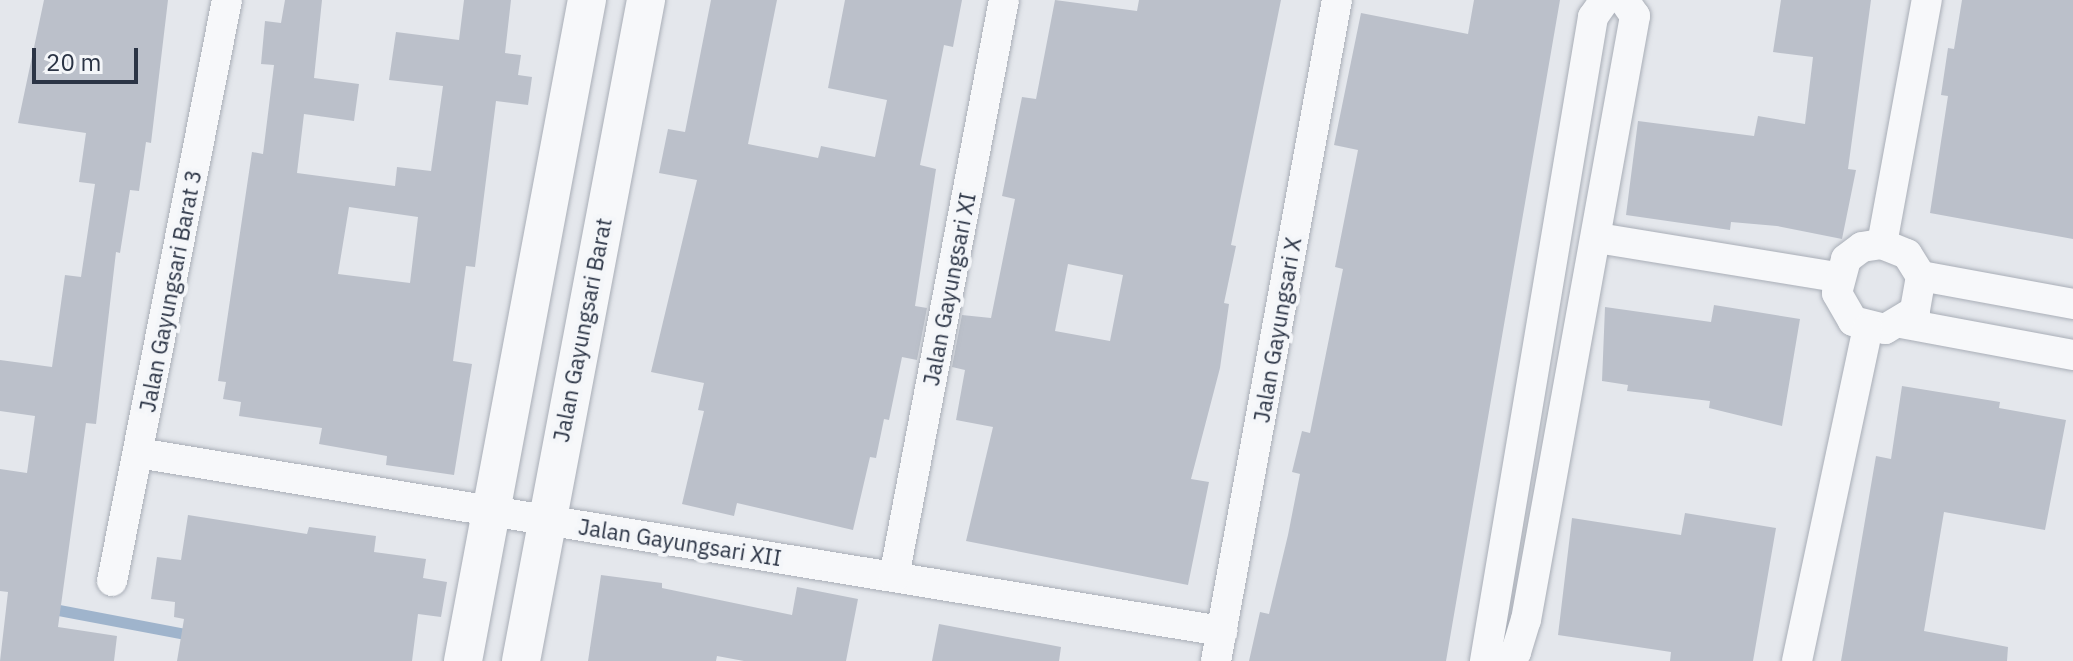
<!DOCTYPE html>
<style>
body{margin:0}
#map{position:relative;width:2073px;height:661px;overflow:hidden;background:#e4e7ec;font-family:"IBM Plex Sans",sans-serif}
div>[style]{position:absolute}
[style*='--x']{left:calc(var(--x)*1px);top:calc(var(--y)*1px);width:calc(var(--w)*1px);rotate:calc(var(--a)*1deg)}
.stream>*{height:11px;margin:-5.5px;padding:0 5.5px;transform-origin:5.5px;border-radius:5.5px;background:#9fb4cc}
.building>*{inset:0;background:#bbc0ca}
.roads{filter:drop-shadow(0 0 2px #a9aeb7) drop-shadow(0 0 2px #a9aeb7)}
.minor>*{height:30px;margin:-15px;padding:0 15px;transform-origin:15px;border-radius:15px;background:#f7f8fa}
.tertiary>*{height:38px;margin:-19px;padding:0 19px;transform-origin:19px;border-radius:19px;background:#f7f8fa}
span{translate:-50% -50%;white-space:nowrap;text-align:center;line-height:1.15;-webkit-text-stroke:8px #f4f6f9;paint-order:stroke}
.street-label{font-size:22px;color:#2b3445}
.scale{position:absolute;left:32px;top:48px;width:106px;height:36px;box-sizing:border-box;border:4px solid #2b3445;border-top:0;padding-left:10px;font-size:24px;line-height:28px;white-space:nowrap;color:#2b3445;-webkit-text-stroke:6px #f4f6f9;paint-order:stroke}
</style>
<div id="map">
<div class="stream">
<i style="--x:48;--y:608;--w:151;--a:10.7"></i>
</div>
<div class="building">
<i style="clip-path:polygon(44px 0,168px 0,151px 143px,146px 142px,139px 191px,130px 190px,120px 253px,116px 252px,96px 424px,86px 423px,58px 627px,117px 636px,114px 661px,0 661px,8px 592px,0 591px,0 469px,27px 473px,35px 416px,0 411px,0 360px,52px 367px,65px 275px,81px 277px,95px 184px,79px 182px,86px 133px,18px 123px)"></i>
<i style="clip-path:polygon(evenodd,285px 0,322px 0,314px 78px,359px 84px,354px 121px,304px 114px,297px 173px,395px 186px,397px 167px,431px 171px,443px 86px,389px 80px,396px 32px,459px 40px,464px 0,511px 0,505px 53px,521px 55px,518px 75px,532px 77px,528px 105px,496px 101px,475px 267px,466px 266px,453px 361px,472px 364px,454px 475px,386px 465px,387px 456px,319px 444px,322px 428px,239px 416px,241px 402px,223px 399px,226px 382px,218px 381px,252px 152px,263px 154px,274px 65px,261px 64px,265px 21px,281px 23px,285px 0,349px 207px,418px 217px,410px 283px,338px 274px,349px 207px)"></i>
<i style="clip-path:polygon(711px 0,777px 0,748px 144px,818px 158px,821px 146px,875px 157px,887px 100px,828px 88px,845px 0,962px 0,953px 47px,944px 45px,920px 165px,936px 169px,915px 306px,927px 308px,917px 360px,902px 357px,889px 420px,884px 419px,876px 458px,870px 457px,853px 530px,737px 503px,734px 516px,682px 504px,704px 411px,698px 410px,704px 383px,651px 372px,697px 180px,659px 173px,668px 129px,685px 132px)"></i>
<i style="clip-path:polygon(evenodd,1055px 0,1137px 11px,1139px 0,1281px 0,1231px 245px,1236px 246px,1224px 303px,1229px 304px,1220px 368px,1191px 479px,1209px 482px,1188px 585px,966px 541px,993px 427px,956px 420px,965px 370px,952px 367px,962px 315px,991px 318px,1015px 199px,1002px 196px,1022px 97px,1036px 99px,1055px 0,1068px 264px,1123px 275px,1110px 341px,1055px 331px,1068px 264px)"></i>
<i style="clip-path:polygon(1474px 0,1560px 0,1446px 661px,1249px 661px,1260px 612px,1269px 614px,1288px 535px,1300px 474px,1292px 472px,1302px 431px,1310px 433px,1343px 269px,1335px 267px,1358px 150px,1334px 145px,1361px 13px,1468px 34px)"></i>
<i style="clip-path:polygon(1781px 0,1871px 0,1848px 169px,1856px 170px,1842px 239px,1777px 226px,1731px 222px,1730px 230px,1626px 215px,1638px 121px,1754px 136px,1758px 116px,1805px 124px,1813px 57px,1773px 52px)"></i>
<i style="clip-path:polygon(1962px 0,2073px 0,2073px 239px,1930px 213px,1948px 96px,1941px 95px,1948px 48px,1954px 49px)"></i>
<i style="clip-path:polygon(1714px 305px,1800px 319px,1782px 426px,1709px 408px,1710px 401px,1627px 391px,1628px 385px,1602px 381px,1605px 307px,1711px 322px)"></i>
<i style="clip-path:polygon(1902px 386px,2000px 402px,1999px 408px,2066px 420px,2045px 530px,1944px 512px,1924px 631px,2008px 647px,2007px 661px,1841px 661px,1876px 456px,1891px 459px)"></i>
<i style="clip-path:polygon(1685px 513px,1776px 528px,1753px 661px,1670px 661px,1671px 652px,1558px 635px,1572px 518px,1681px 535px)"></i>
<i style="clip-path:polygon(188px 515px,307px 534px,309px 527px,376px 536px,374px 552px,426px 559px,423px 578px,447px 582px,441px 617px,418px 614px,412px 661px,177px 661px,184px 619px,174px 617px,175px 602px,151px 599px,157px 557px,181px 560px)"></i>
<i style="clip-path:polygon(601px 575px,662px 583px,662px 588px,792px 615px,797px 587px,858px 599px,846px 661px,744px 661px,717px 656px,716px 661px,588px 661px)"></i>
<i style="clip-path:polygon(939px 624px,1061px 647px,1059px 661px,932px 661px)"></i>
</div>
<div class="roads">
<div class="minor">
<i style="--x:1598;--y:238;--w:242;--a:9.3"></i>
<i style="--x:1882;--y:244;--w:248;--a:-79.6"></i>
<i style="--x:1921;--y:276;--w:36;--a:100"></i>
<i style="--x:1915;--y:311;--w:35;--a:149"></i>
<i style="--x:1885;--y:329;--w:33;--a:-166"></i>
<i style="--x:1853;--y:321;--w:32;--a:-120"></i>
<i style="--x:1837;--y:293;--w:35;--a:-75"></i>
<i style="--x:1846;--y:259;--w:20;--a:-37"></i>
<i style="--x:1862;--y:247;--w:20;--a:-9"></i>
<i style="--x:1882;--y:244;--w:27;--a:22"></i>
<i style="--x:1907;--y:254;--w:26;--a:58"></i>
<i style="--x:1921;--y:276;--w:155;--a:10.4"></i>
<i style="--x:1901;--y:323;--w:175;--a:10.5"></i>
<i style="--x:138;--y:453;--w:1099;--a:9.33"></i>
<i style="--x:894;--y:577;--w:587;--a:-79.21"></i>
<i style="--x:112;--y:581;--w:592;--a:-78.8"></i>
<i style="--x:1486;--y:659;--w:18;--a:0"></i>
<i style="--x:1504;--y:659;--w:14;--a:-30"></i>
<i style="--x:1516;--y:652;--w:34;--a:-73"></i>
<i style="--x:1526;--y:620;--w:614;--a:-79.77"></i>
<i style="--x:1635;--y:16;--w:19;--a:-125"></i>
<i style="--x:1216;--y:661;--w:672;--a:-79.63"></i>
<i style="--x:1485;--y:661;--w:653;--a:-80.48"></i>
<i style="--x:1593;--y:17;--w:21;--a:-55"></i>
<i style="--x:1797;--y:661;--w:340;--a:-78"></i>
</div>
<div class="tertiary">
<i style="--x:463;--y:661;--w:673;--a:-79.38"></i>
<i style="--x:521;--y:661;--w:673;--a:-79.29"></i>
</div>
</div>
<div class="street-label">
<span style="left:949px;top:289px;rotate:-79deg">Jalan Gayungsari XI</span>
<span style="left:170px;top:291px;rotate:-79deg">Jalan Gayungsari Barat 3</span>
<span style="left:582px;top:330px;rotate:-79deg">Jalan Gayungsari Barat</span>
<span style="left:1277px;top:330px;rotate:-80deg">Jalan Gayungsari X</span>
<span style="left:680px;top:542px;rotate:9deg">Jalan Gayungsari XII</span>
</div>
<div class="scale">20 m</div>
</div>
